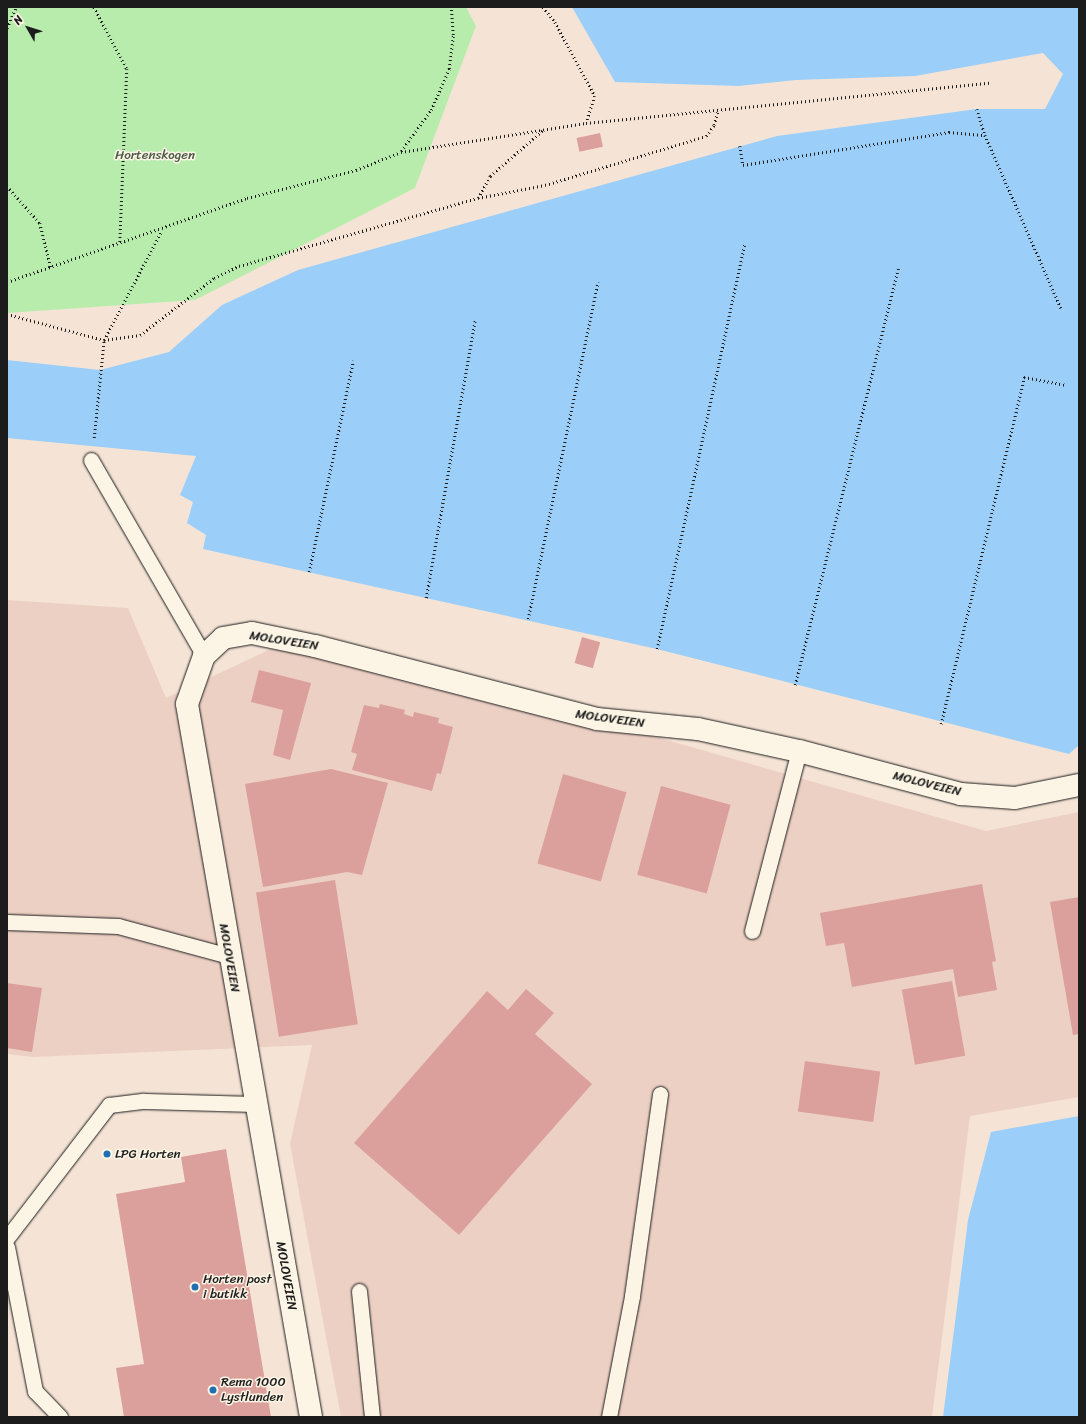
<!DOCTYPE html>
<style>
body{margin:0}
#map{position:relative;width:1086px;height:1424px;overflow:hidden;background:#f5e4d6;font-family:Sriracha,sans-serif}
div>[style]{position:absolute}
[style*='--x']{left:calc(var(--x)*1px);top:calc(var(--y)*1px);width:calc(var(--w)*1px);rotate:calc(var(--a)*1deg)}
.built>*{inset:0;background:#edd0c4}
.green>*{inset:0;background:#b8ecad}
.water>*{inset:0;background:#9bcef8}
.building>*{inset:0;background:#dba09b;transform-origin:0 0}
.path>*{height:2.5px;margin-top:-1.25px;transform-origin:0;background:repeating-linear-gradient(90deg,#1c1c1c 0 1px,transparent 0 4px)}
.roads{filter:drop-shadow(0 0 1px #1c1c1c) drop-shadow(0 0 1px #1c1c1c)}
.lane>*{height:15px;margin:-7.5px;padding:0 7.5px;transform-origin:7.5px;border-radius:7.5px;background:#fcf5e5}
.street>*{height:22px;margin:-11px;padding:0 11px;transform-origin:11px;border-radius:11px;background:#fcf5e5}
.dots>*{width:11px;height:11px;translate:-50% -50%;box-sizing:border-box;border:2px solid #fcf5e5;border-radius:50%}
span{translate:-50% -50%;white-space:nowrap;text-align:center;line-height:1.15;-webkit-text-stroke:3px #fcf5e5;paint-order:stroke}
.park-label{font-size:13px;color:#4b5a48}
.street-label{font-size:13px;color:#1c1c1c}
.poi-label{font-size:13px;color:#1c1c1c}
.left{translate:0 -50%;text-align:left}
.frame{position:absolute;inset:0;border:8px solid #1c1c1c;pointer-events:none}
.north{position:absolute;left:8px;top:8px;width:40px;height:40px;-webkit-text-stroke:3px #fcf5e5;paint-order:stroke;rotate:309deg;font-size:11px;font-weight:700;line-height:16px;text-align:center;color:#1c1c1c}
.north::after{content:'';display:block;margin:auto;width:14px;height:18px;background:#1c1c1c;clip-path:polygon(50% 0,100% 100%,50% 72%,0 100%)}
</style>
<div id="map">
<div class="built">
<i style="clip-path:polygon(7px 600px,128px 608px,166px 698px,275px 647px,537px 703px,986px 831px,1079px 812px,1079px 1097px,970px 1116px,932px 1417px,341px 1417px,290px 1144px,312px 1045px,33px 1057px,7px 1054px)"></i>
</div>
<div class="green">
<i style="clip-path:polygon(7px 7px,466px 7px,476px 26px,415px 188px,195px 300px,7px 313px)"></i>
</div>
<div class="water">
<i style="clip-path:polygon(572px 7px,1079px 7px,1079px 745px,1069px 754px,657px 649px,203px 549px,206px 535px,187px 523px,193px 502px,180px 495px,196px 456px,7px 438px,7px 360px,100px 370px,169px 352px,222px 305px,298px 270px,777px 136px,977px 109px,1045px 109px,1063px 74px,1043px 53px,915px 76px,796px 80px,739px 86px,615px 82px)"></i>
<i style="clip-path:polygon(1079px 1116px,1079px 1417px,943px 1417px,968px 1220px,991px 1132px)"></i>
</div>
<div class="building">
<i style="left:600px;top:133px;width:14px;height:24px;rotate:78deg"></i>
<i style="left:582px;top:637px;width:19px;height:27px;rotate:16deg"></i>
<i style="clip-path:polygon(259px 670px,311px 683px,290px 760px,273px 755px,283px 710px,251px 702px)"></i>
<i style="clip-path:polygon(380px 704px,405px 710px,404px 714px,413px 717px,414px 712px,439px 718px,438px 723px,453px 727px,441px 774px,437px 773px,432px 791px,352px 770px,357px 754px,351px 752px,364px 705px,379px 708px)"></i>
<i style="clip-path:polygon(331px 769px,388px 783px,362px 875px,347px 872px,263px 887px,245px 784px)"></i>
<i style="left:563px;top:774px;width:66px;height:93px;rotate:16deg"></i>
<i style="left:661px;top:786px;width:72px;height:92px;rotate:15deg"></i>
<i style="left:335px;top:880px;width:146px;height:80px;rotate:81deg"></i>
<i style="clip-path:polygon(982px 884px,996px 961px,992px 962px,997px 990px,958px 997px,953px 969px,852px 987px,844px 943px,826px 946px,820px 913px)"></i>
<i style="clip-path:polygon(1079px 897px,1079px 1034px,1073px 1035px,1050px 902px)"></i>
<i style="left:952px;top:981px;width:76px;height:51px;rotate:80deg"></i>
<i style="clip-path:polygon(7px 983px,42px 988px,32px 1052px,7px 1048px)"></i>
<i style="clip-path:polygon(526px 989px,554px 1013px,535px 1034px,592px 1084px,459px 1235px,354px 1143px,487px 991px,508px 1010px)"></i>
<i style="left:805px;top:1061px;width:76px;height:51px;rotate:8deg"></i>
<i style="clip-path:polygon(226px 1149px,271px 1417px,124px 1417px,116px 1368px,144px 1364px,116px 1194px,185px 1182px,181px 1157px)"></i>
</div>
<div class="path">
<i style="--x:94;--y:7;--w:70;--a:62"></i>
<i style="--x:127;--y:69;--w:175;--a:92.3"></i>
<i style="--x:543;--y:7;--w:19;--a:51"></i>
<i style="--x:555;--y:22;--w:84;--a:61.6"></i>
<i style="--x:595;--y:96;--w:28;--a:108"></i>
<i style="--x:7;--y:28;--w:23;--a:-67"></i>
<i style="--x:977;--y:109;--w:27;--a:73"></i>
<i style="--x:985;--y:135;--w:189;--a:66.3"></i>
<i style="--x:740;--y:146;--w:19;--a:81"></i>
<i style="--x:743;--y:165;--w:209;--a:-9.1"></i>
<i style="--x:949;--y:132;--w:36;--a:5"></i>
<i style="--x:401;--y:151;--w:51;--a:-53.8"></i>
<i style="--x:431;--y:110;--w:45;--a:-66.3"></i>
<i style="--x:449;--y:69;--w:34;--a:-83"></i>
<i style="--x:453;--y:35;--w:28;--a:-94"></i>
<i style="--x:7;--y:186;--w:50;--a:48.3"></i>
<i style="--x:40;--y:223;--w:46;--a:76.3"></i>
<i style="--x:478;--y:198;--w:25;--a:-61"></i>
<i style="--x:490;--y:176;--w:70;--a:-41"></i>
<i style="--x:7;--y:282;--w:254;--a:-19.3"></i>
<i style="--x:247;--y:198;--w:113;--a:-14.4"></i>
<i style="--x:356;--y:170;--w:48;--a:-21.8"></i>
<i style="--x:401;--y:152;--w:187;--a:-8.9"></i>
<i style="--x:586;--y:123;--w:405;--a:-5.7"></i>
<i style="--x:7;--y:314;--w:100;--a:15"></i>
<i style="--x:104;--y:340;--w:36;--a:-8"></i>
<i style="--x:140;--y:335;--w:93;--a:-37.6"></i>
<i style="--x:214;--y:278;--w:28;--a:-26"></i>
<i style="--x:239;--y:266;--w:248;--a:-15.9"></i>
<i style="--x:478;--y:198;--w:68;--a:-11"></i>
<i style="--x:545;--y:185;--w:168;--a:-16.9"></i>
<i style="--x:706;--y:136;--w:14;--a:-54"></i>
<i style="--x:714;--y:125;--w:16;--a:-75"></i>
<i style="--x:94;--y:438;--w:99;--a:-84.2"></i>
<i style="--x:104;--y:340;--w:124;--a:-62.2"></i>
<i style="--x:309;--y:572;--w:216;--a:-78.2"></i>
<i style="--x:426;--y:598;--w:282;--a:-80"></i>
<i style="--x:528;--y:619;--w:344;--a:-78.3"></i>
<i style="--x:657;--y:649;--w:415;--a:-77.8"></i>
<i style="--x:795;--y:685;--w:430;--a:-76.1"></i>
<i style="--x:941;--y:724;--w:357;--a:-76.5"></i>
<i style="--x:1024;--y:377;--w:43;--a:10.8"></i>
</div>
<div class="roads">
<div class="lane">
<i style="--x:91;--y:460;--w:226;--a:60"></i>
<i style="--x:7;--y:922;--w:111;--a:2.1"></i>
<i style="--x:118;--y:926;--w:115;--a:15.1"></i>
<i style="--x:752;--y:931;--w:186;--a:-75.4"></i>
<i style="--x:7;--y:1238;--w:168;--a:-52.5"></i>
<i style="--x:109;--y:1105;--w:35;--a:-7"></i>
<i style="--x:144;--y:1101;--w:112;--a:1.5"></i>
<i style="--x:7;--y:1247;--w:147;--a:79"></i>
<i style="--x:35;--y:1391;--w:36;--a:46"></i>
<i style="--x:359;--y:1291;--w:127;--a:84.1"></i>
<i style="--x:609;--y:1417;--w:123;--a:-79.2"></i>
<i style="--x:632;--y:1296;--w:204;--a:-82.1"></i>
</div>
<div class="street">
<i style="--x:311;--y:1417;--w:724;--a:-99.87"></i>
<i style="--x:187;--y:704;--w:51;--a:-70.5"></i>
<i style="--x:204;--y:656;--w:26;--a:-43"></i>
<i style="--x:223;--y:638;--w:29;--a:-10"></i>
<i style="--x:252;--y:633;--w:64;--a:11.7"></i>
<i style="--x:315;--y:646;--w:291;--a:14.5"></i>
<i style="--x:597;--y:719;--w:101;--a:5.7"></i>
<i style="--x:698;--y:729;--w:103;--a:12.3"></i>
<i style="--x:799;--y:751;--w:168;--a:14.9"></i>
<i style="--x:961;--y:794;--w:54;--a:4.2"></i>
<i style="--x:1015;--y:798;--w:65;--a:-11.5"></i>
</div>
</div>
<div class="dots">
<i style="left:107px;top:1154px;background:#1f6fb2"></i>
<i style="left:195px;top:1287px;background:#1f6fb2"></i>
<i style="left:213px;top:1390px;background:#1f6fb2"></i>
</div>
<div class="park-label">
<span style="left:155px;top:155px">Hortenskogen</span>
</div>
<div class="street-label">
<span style="left:284px;top:641px;rotate:9deg">MOLOVEIEN</span>
<span style="left:610px;top:719px;rotate:8deg">MOLOVEIEN</span>
<span style="left:927px;top:784px;rotate:14deg">MOLOVEIEN</span>
<span style="left:229px;top:958px;rotate:80deg">MOLOVEIEN</span>
<span style="left:286px;top:1276px;rotate:80deg">MOLOVEIEN</span>
</div>
<div class="poi-label">
<span class="left" style="left:115px;top:1154px">LPG Horten</span>
<span class="left" style="left:203px;top:1287px">Horten post<br>i butikk</span>
<span class="left" style="left:221px;top:1390px">Rema 1000<br>Lystlunden</span>
</div>
<div class="frame"></div>
<div class="north">N</div>
</div>
